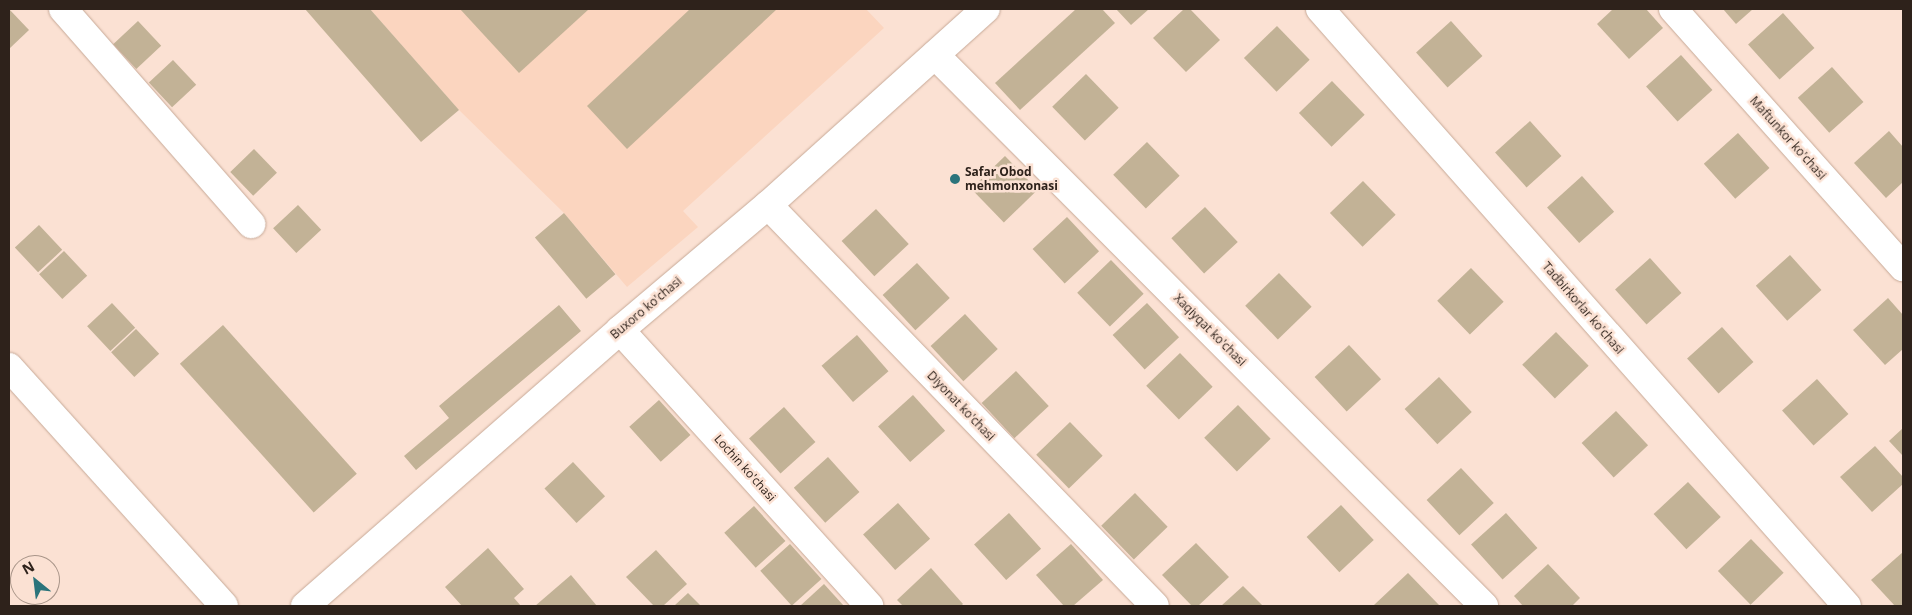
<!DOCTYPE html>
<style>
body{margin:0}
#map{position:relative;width:1912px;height:615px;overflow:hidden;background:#fbe1d3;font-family:"Open Sans",sans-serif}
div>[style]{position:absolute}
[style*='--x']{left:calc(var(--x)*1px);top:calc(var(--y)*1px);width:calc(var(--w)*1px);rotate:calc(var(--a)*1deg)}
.built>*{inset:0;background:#fbd5bf}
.building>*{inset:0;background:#c2b296;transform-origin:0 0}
.roads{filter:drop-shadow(0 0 1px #c7a997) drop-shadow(0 0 1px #c7a997)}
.minor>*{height:28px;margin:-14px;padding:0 14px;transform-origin:14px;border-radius:14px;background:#fff}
.dots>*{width:14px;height:14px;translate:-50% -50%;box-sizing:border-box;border:2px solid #fbe1d3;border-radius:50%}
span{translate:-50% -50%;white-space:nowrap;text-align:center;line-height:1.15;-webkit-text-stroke:5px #fbe1d3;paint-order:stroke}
.street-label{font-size:12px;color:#2e221b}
.poi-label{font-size:12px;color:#2e221b;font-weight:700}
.left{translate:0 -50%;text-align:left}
.frame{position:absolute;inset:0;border:10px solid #2e221b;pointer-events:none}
.north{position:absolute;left:10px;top:555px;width:50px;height:50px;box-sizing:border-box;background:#fbe1d3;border:1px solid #a99589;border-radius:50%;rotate:331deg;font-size:14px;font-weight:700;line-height:20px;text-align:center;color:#2e221b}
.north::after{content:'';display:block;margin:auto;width:18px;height:22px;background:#2b747b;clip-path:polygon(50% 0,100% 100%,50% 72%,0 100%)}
</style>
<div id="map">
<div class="built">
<i style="clip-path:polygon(370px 9px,866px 9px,884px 28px,683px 211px,698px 227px,627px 287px,564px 213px,459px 110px)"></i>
</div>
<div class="building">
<i style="clip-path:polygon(9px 9px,29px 30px,9px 49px)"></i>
<i style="clip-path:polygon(305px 9px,370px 9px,459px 110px,421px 142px)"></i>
<i style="clip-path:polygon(460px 9px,589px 9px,519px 73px)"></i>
<i style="clip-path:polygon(690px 9px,777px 9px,627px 149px,587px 106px)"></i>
<i style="clip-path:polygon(1076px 9px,1102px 9px,1115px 23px,1020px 110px,995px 83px)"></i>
<i style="clip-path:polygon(1116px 9px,1149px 9px,1131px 25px)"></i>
<i style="clip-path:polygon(1184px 9px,1190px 9px,1220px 40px,1186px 72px,1153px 38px)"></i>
<i style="clip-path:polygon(1613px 9px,1646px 9px,1663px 28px,1629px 59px,1597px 24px)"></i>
<i style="clip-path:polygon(1723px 9px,1753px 9px,1736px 24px)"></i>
<i style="left:1783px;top:13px;width:47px;height:47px;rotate:48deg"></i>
<i style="left:138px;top:21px;width:34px;height:34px;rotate:47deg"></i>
<i style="left:1451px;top:21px;width:47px;height:47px;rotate:48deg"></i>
<i style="left:1277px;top:26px;width:47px;height:46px;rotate:46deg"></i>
<i style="left:1681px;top:55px;width:47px;height:47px;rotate:48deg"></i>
<i style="left:173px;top:60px;width:34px;height:33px;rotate:47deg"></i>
<i style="left:1832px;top:67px;width:47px;height:46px;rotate:48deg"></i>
<i style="left:1086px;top:74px;width:47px;height:47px;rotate:46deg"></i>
<i style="left:1332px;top:81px;width:47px;height:46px;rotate:46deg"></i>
<i style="left:1530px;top:121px;width:47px;height:47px;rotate:48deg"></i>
<i style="clip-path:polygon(1889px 131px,1903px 147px,1903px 182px,1886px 198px,1854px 163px)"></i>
<i style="left:1738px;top:133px;width:47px;height:46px;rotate:48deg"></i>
<i style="left:1147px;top:142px;width:47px;height:47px;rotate:46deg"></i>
<i style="left:254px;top:149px;width:33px;height:33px;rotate:46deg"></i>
<i style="left:1005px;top:156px;width:47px;height:47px;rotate:46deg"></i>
<i style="left:1582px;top:176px;width:48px;height:47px;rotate:48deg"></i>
<i style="left:1363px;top:181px;width:47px;height:46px;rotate:46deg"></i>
<i style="left:298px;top:205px;width:34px;height:34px;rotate:47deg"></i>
<i style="left:1205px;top:207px;width:48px;height:46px;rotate:47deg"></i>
<i style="left:876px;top:209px;width:48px;height:47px;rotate:47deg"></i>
<i style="left:564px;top:213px;width:80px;height:38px;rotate:50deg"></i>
<i style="left:1067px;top:217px;width:47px;height:47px;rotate:47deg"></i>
<i style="left:39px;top:225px;width:34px;height:33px;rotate:47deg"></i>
<i style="left:64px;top:251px;width:34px;height:34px;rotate:47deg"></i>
<i style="left:1790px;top:255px;width:47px;height:46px;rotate:48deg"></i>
<i style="left:1650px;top:258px;width:47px;height:47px;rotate:48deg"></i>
<i style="left:1111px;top:260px;width:47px;height:47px;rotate:46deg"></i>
<i style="left:917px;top:263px;width:48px;height:47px;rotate:47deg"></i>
<i style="left:1471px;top:268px;width:47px;height:47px;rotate:46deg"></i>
<i style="left:1279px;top:273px;width:47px;height:47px;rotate:46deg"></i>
<i style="clip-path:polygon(1888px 298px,1903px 315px,1903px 349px,1885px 365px,1853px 330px)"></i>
<i style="left:112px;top:303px;width:34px;height:34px;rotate:47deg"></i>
<i style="left:1147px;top:303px;width:47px;height:47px;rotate:47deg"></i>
<i style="clip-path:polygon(559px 305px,581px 331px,416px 470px,404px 456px,449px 418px,439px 406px)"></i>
<i style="left:965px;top:314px;width:48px;height:47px;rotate:47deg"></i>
<i style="left:223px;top:325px;width:200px;height:58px;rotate:48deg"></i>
<i style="left:1722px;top:327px;width:47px;height:47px;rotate:48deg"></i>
<i style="left:136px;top:329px;width:34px;height:34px;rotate:47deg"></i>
<i style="left:1556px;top:332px;width:47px;height:47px;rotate:46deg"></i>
<i style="left:857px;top:335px;width:48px;height:47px;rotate:49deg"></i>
<i style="left:1349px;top:345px;width:47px;height:47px;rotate:47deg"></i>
<i style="left:1180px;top:353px;width:47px;height:47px;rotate:46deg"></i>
<i style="left:1016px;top:371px;width:48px;height:47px;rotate:47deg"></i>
<i style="left:1439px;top:377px;width:48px;height:47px;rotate:47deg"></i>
<i style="left:1817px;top:379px;width:47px;height:47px;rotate:48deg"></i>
<i style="left:913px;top:395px;width:48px;height:47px;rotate:48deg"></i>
<i style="left:659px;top:400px;width:47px;height:40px;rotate:48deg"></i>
<i style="left:1238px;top:405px;width:47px;height:47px;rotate:46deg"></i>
<i style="left:784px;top:407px;width:47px;height:47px;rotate:48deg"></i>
<i style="left:1616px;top:411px;width:47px;height:47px;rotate:47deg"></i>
<i style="left:1070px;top:422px;width:47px;height:47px;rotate:46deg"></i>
<i style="clip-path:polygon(1903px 428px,1903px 456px,1889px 441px)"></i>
<i style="clip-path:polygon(1875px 446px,1903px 477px,1903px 484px,1872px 512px,1840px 477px)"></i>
<i style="left:828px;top:457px;width:47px;height:46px;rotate:48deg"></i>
<i style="left:573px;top:462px;width:47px;height:39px;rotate:47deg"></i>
<i style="left:1461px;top:468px;width:48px;height:47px;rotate:47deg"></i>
<i style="left:1688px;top:482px;width:48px;height:47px;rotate:47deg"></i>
<i style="left:1135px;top:493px;width:47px;height:47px;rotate:46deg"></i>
<i style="left:898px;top:503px;width:48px;height:47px;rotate:48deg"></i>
<i style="left:1341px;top:505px;width:48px;height:47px;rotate:47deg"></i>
<i style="left:754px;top:506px;width:47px;height:40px;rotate:48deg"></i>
<i style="left:1009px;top:513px;width:48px;height:47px;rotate:48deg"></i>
<i style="left:1506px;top:513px;width:47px;height:47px;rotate:48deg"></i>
<i style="left:1751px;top:539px;width:47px;height:46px;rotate:46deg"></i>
<i style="clip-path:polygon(1196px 543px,1229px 577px,1198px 606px,1192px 606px,1162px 575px)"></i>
<i style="left:790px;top:544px;width:47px;height:40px;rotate:48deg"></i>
<i style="clip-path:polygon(1071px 544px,1103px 580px,1073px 606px,1064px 606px,1036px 575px)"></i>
<i style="clip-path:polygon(488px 548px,524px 589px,514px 598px,521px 606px,462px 606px,445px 587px)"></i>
<i style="clip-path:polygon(656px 550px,687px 584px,663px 606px,654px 606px,626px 577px)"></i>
<i style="clip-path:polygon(1903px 552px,1903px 606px,1895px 606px,1871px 580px)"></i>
<i style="clip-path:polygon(1548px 564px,1580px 598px,1572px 606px,1523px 606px,1514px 596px)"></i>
<i style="clip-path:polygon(931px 568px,963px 604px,961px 606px,903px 606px,897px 600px)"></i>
<i style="clip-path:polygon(1408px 573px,1440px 606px,1376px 606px,1374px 605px)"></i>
<i style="clip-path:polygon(571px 575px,597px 606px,535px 606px)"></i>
<i style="clip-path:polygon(824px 584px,844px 606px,800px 606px)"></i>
<i style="clip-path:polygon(1243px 586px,1263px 606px,1221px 606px)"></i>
<i style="clip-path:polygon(688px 593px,701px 606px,674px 606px)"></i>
</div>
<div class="roads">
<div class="minor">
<i style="--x:63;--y:9;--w:286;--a:48.8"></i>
<i style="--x:1320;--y:9;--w:796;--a:48.56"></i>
<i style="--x:1673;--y:9;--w:346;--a:48.3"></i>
<i style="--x:935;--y:55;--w:778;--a:45.1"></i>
<i style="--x:768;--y:205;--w:557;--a:46.02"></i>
<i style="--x:620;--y:330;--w:372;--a:47.9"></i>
<i style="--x:9;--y:367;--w:321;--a:48"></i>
<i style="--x:305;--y:606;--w:419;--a:-41.2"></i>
<i style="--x:620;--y:330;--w:194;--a:-40.2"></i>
<i style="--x:768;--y:205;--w:293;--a:-42"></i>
</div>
</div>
<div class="dots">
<i style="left:955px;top:179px;background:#2b747b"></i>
</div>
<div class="street-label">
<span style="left:1788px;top:138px;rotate:48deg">Maftunkor ko'chasi</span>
<span style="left:646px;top:308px;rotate:-40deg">Buxoro ko'chasi</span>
<span style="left:1583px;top:308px;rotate:49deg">Tadbirkorlar ko'chasi</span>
<span style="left:1210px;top:330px;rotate:45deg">Xaqiyqat ko'chasi</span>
<span style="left:961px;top:406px;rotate:46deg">Diyonat ko'chasi</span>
<span style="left:745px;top:468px;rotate:48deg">Lochin ko'chasi</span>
</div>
<div class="poi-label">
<span class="left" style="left:965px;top:179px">Safar Obod<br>mehmonxonasi</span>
</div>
<div class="frame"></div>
<div class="north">N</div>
</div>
